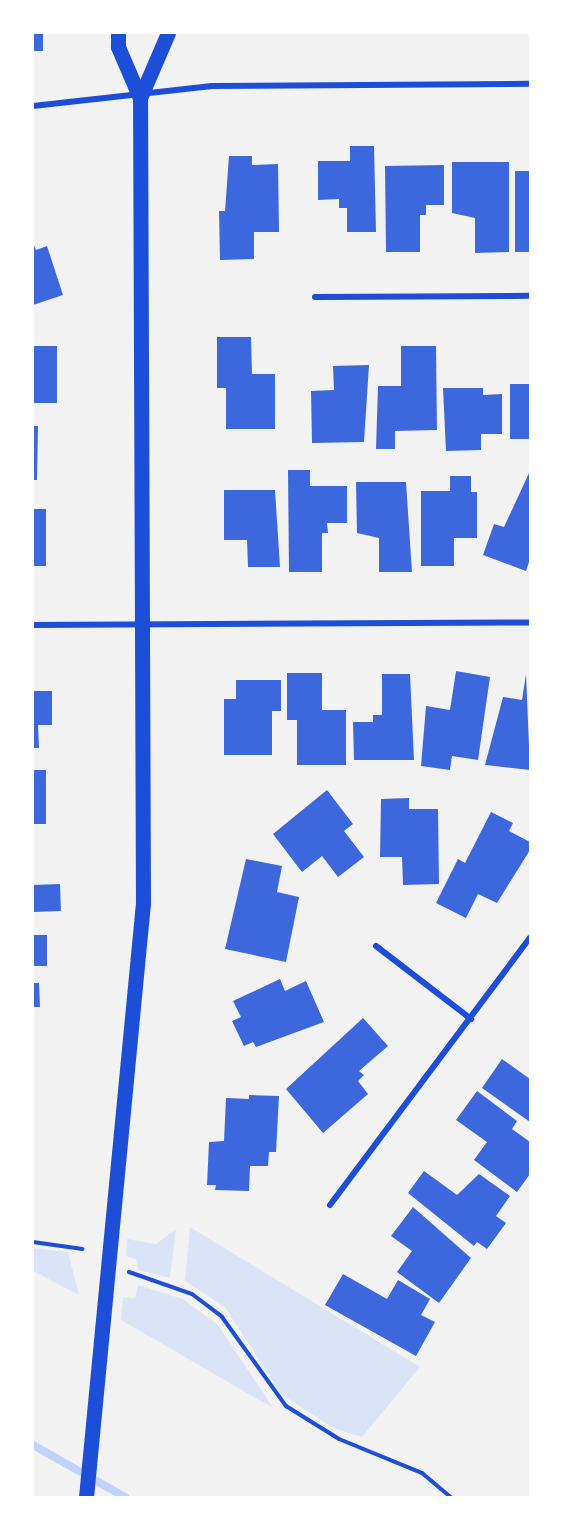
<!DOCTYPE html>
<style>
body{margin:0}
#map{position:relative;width:563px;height:1530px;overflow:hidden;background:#f2f2f2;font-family:Cabin,sans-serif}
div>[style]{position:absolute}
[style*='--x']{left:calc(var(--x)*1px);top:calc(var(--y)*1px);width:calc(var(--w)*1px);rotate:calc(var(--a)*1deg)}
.green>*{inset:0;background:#dbe4f7}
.stream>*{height:8px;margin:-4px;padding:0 4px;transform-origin:4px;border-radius:4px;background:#bfd3fe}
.building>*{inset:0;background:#3d67dc;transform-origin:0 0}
.path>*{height:4px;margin:-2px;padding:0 2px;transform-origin:2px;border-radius:2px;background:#1d4ed8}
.minor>*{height:6px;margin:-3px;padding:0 3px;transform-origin:3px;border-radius:3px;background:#1d4ed8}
.primary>*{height:15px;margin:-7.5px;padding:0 7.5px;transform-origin:7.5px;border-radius:7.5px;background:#1d4ed8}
span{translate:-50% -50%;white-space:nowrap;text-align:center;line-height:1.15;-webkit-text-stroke:4.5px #fff;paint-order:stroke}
.frame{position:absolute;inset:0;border:34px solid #fff;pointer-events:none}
</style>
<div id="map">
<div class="green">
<i style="clip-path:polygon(190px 1227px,420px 1367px,362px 1437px,333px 1428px,281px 1394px,225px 1307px,185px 1281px)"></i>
<i style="clip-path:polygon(176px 1229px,170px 1278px,138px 1270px,136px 1259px,126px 1256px,127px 1239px,156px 1244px)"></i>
<i style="clip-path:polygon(33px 1248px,68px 1252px,79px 1295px,33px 1271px)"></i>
<i style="clip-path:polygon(138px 1285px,183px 1299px,218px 1325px,273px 1408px,121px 1320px,123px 1297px,135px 1298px)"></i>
</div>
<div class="stream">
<i style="--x:33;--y:1445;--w:106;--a:29.5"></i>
</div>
<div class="building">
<i style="left:33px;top:33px;width:10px;height:18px"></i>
<i style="clip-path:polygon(350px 146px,374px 146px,376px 232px,347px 232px,347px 208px,339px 208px,339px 199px,318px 200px,318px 161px,350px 161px)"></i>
<i style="clip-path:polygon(229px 156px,252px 156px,252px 165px,278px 164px,279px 232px,254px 232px,254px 259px,220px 260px,219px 211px,225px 211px)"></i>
<i style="clip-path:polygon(452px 162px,509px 162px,509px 252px,475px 253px,475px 218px,452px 213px)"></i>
<i style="clip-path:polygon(444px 165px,444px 205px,426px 205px,426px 215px,420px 215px,420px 252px,386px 252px,385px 166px)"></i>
<i style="left:515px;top:171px;width:15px;height:81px"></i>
<i style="clip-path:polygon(33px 243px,36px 250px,47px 246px,63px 295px,33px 305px)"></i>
<i style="clip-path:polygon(217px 337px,251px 337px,252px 374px,275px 374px,275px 429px,226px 429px,226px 388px,217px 388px)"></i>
<i style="left:33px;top:346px;width:24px;height:57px"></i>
<i style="clip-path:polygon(401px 346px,436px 346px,437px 430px,395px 431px,395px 449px,376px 449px,378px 386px,401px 386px)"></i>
<i style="clip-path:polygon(369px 365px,364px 442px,312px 443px,311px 391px,334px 390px,333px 366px)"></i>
<i style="left:510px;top:384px;width:20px;height:55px"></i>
<i style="clip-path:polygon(443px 388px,483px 388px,483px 395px,502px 394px,502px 434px,481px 434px,481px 450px,446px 451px)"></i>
<i style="clip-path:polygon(33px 426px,38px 426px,37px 480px,33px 480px)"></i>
<i style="clip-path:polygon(288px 470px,310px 470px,310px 486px,347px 486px,347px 523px,327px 523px,328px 533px,322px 533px,322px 572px,289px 572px)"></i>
<i style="clip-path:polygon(530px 471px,530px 559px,526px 571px,483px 555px,494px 524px,504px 527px)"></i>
<i style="clip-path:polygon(450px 476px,471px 476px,471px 492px,477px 492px,477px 538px,454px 538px,454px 566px,421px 566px,421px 491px,450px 491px)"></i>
<i style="clip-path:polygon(356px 482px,406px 482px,412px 572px,379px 572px,379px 538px,357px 533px)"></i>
<i style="clip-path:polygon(224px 490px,275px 490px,280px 567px,248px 567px,247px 540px,224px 540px)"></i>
<i style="left:46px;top:509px;width:57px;height:13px;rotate:90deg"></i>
<i style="clip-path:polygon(456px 671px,490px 677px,478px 760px,452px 756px,450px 770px,421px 766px,426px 706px,450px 710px)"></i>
<i style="clip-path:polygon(287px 673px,322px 673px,322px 710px,346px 710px,346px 765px,297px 765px,297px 720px,287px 720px)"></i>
<i style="clip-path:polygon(382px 674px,410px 674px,414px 760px,354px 760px,353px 722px,373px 722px,373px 715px,382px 715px)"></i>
<i style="clip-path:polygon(526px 674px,530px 770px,485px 765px,503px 697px,522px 700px)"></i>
<i style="clip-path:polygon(236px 680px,281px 680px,281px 711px,272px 711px,272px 755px,224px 755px,224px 699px,236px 699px)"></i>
<i style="clip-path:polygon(33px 691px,52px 691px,52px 725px,38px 725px,39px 748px,33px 748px)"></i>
<i style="left:33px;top:770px;width:13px;height:54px"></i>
<i style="clip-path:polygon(327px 790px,353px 824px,344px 831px,364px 857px,338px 877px,322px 856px,302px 872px,273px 834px)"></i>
<i style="clip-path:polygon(409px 798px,409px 809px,438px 809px,439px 884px,403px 885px,402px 857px,380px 857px,381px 799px)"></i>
<i style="clip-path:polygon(491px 812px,513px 823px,509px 831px,530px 842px,530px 850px,497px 903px,478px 894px,466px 918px,436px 903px,458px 859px,465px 863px)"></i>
<i style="clip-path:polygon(246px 859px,282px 866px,277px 892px,299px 897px,286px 962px,225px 949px)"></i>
<i style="left:60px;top:884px;width:27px;height:27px;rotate:88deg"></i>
<i style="left:33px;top:935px;width:14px;height:31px"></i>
<i style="clip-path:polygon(280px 979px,285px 991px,306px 981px,324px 1022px,256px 1047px,253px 1042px,244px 1046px,232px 1021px,241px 1017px,233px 1001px)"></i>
<i style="clip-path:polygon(33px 983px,39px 983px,40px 1007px,33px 1007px)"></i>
<i style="clip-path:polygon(363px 1018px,388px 1046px,359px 1071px,364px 1075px,358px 1081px,368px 1094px,323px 1133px,286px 1089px)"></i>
<i style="clip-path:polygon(502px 1059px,530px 1079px,530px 1122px,482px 1088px)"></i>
<i style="clip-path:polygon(477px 1091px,517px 1121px,512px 1129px,530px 1142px,530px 1174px,517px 1192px,474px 1160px,487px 1142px,456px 1120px)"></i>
<i style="clip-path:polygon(249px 1095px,279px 1096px,276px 1152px,269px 1152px,268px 1166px,250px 1166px,249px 1191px,215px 1190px,216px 1185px,207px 1185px,209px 1142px,224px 1141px,226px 1098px,249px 1099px)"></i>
<i style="clip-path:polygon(424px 1171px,457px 1195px,479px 1174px,510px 1196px,496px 1216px,506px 1223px,487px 1249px,477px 1242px,474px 1246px,408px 1193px)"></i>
<i style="clip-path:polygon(413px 1207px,471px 1258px,439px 1303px,397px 1272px,412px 1251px,391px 1236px)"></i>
<i style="clip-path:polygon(343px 1274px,387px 1299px,398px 1280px,430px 1299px,421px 1315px,435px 1322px,416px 1356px,325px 1305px)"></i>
</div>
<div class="path">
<i style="--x:33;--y:1242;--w:50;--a:8"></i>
<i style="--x:129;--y:1272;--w:67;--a:19.2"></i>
<i style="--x:192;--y:1294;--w:38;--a:37"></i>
<i style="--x:222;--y:1317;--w:110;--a:54.3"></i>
<i style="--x:286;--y:1406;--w:62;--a:31.9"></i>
<i style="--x:339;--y:1439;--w:90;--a:22.3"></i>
<i style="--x:422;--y:1473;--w:38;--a:40"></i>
</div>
<div class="minor">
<i style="--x:33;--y:106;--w:180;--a:-6.4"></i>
<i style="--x:212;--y:86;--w:318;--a:-0.4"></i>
<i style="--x:315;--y:297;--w:215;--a:-0.3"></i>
<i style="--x:33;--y:625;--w:497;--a:-0.3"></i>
<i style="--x:376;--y:946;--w:120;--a:37.5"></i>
<i style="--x:330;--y:1205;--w:334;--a:-53.2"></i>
</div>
<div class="primary">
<i style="--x:140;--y:98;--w:71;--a:-66.7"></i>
<i style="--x:86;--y:1497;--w:597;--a:-84.52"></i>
<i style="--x:143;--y:903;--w:805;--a:-90.21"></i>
<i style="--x:140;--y:98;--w:56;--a:-113.3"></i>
<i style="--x:118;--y:47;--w:14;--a:-90"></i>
</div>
<div class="frame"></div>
</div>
